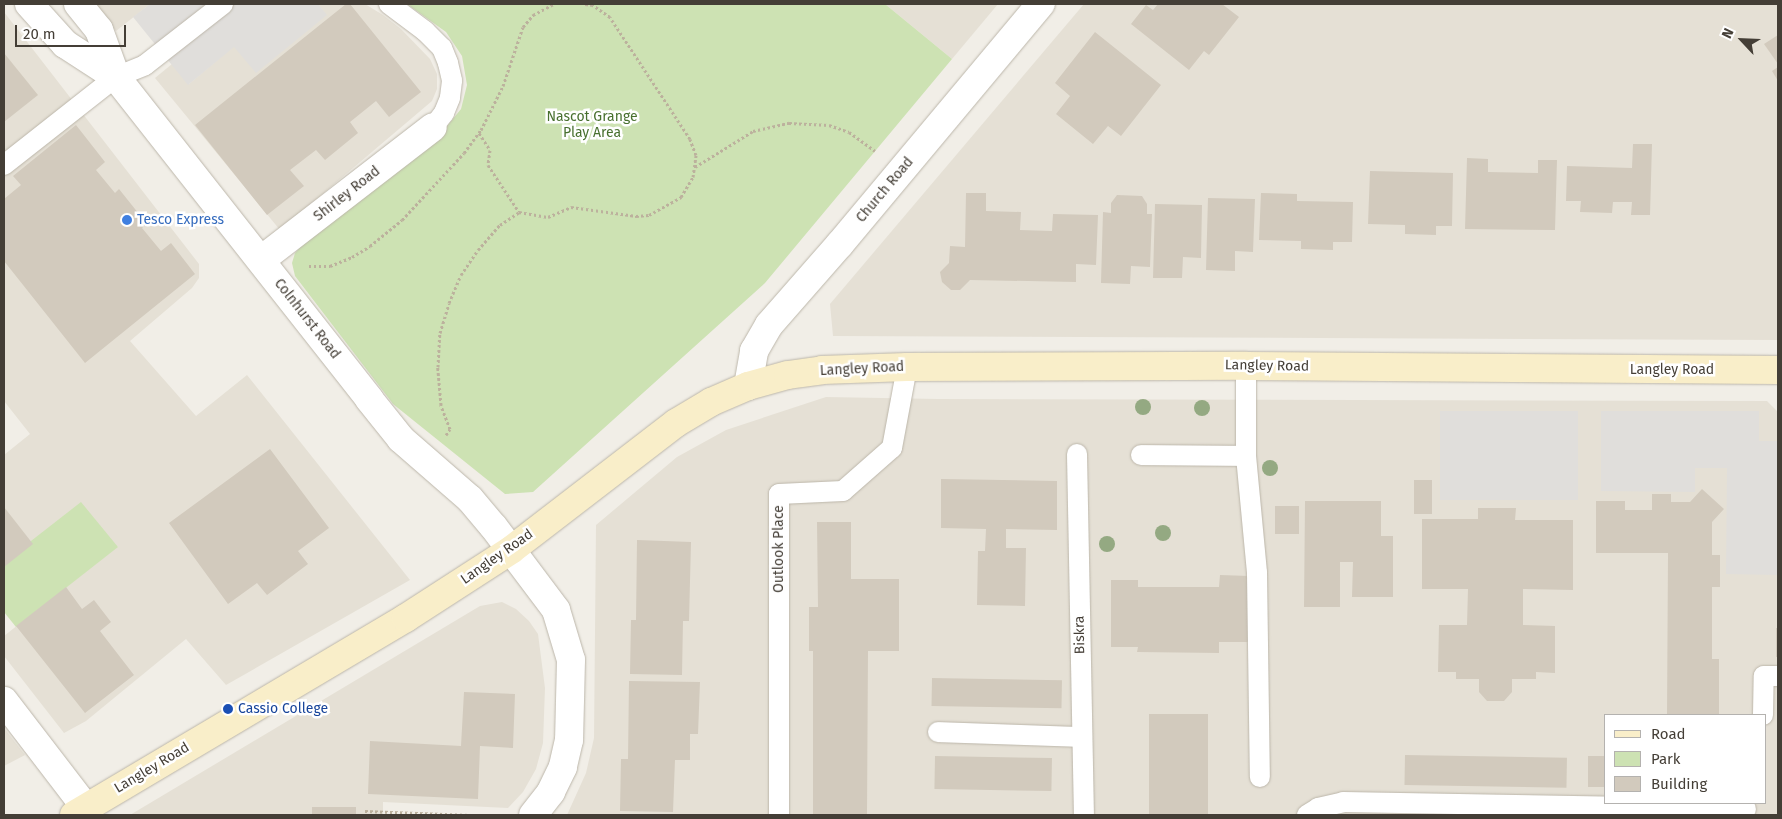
<!DOCTYPE html>
<style>
body{margin:0}
#map{position:relative;width:1782px;height:819px;overflow:hidden;background:#f1eee7;font-family:"Fira Sans",sans-serif}
div>[style]{position:absolute}
[style*='--x']{left:calc(var(--x)*1px);top:calc(var(--y)*1px);width:calc(var(--w)*1px);rotate:calc(var(--a)*1deg)}
.residential>*{inset:0;background:#e5e0d5}
.green>*{inset:0;background:#cde2b3}
.parking>*{inset:0;background:#e0dedb;transform-origin:0 0}
.building>*{inset:0;background:#d2cabd;transform-origin:0 0}
.path>*{height:3px;margin-top:-1.5px;transform-origin:0;background:repeating-linear-gradient(90deg,#bcb19d 0 2.5px,transparent 0 5px)}
.roads{filter:drop-shadow(0 0 1px #bcb6aa) drop-shadow(0 0 1px #bcb6aa)}
.lane>*{height:20px;margin:-10px;padding:0 10px;transform-origin:10px;border-radius:10px;background:#fff}
.street>*{height:28px;margin:-14px;padding:0 14px;transform-origin:14px;border-radius:14px;background:#fff}
.secondary>*{height:28px;margin:-14px;padding:0 14px;transform-origin:14px;border-radius:14px;background:#f9eec9}
.trees>*{width:16px;height:16px;margin:-8px;border-radius:50%;background:#94a982}
.dots>*{width:14px;height:14px;translate:-50% -50%;box-sizing:border-box;border:2px solid #fff;border-radius:50%}
span{translate:-50% -50%;white-space:nowrap;text-align:center;line-height:1.15;-webkit-text-stroke:5px #fff;paint-order:stroke}
.park-label{font-size:14px;color:#48702f}
.street-label{font-size:14px;color:#443e36}
.shop-label{font-size:14px;color:#366cbe}
.left{translate:0 -50%;text-align:left}
.transit-label{font-size:14px;color:#164399}
.frame{position:absolute;inset:0;border:5px solid #443e36;pointer-events:none}
.legend{position:absolute;left:1604px;top:714px;width:162px;height:90px;box-sizing:border-box;background:#fff;border:1px solid #b4b2af;margin:0;padding:6px 9px;list-style:none;font-size:15px;color:#443e36}
.legend li{display:flex;align-items:center;gap:10px;height:25px}
.legend b{width:25px;border:1px solid #b4b2af}
.north{position:absolute;left:1717px;top:15px;width:50px;height:50px;-webkit-text-stroke:4px #fff;paint-order:stroke;rotate:295deg;font-size:14px;font-weight:700;line-height:20px;text-align:center;color:#443e36}
.north::after{content:'';display:block;margin:auto;width:18px;height:22px;background:#443e36;clip-path:polygon(50% 0,100% 100%,50% 72%,0 100%)}
.scale{position:absolute;left:15px;top:25px;width:111px;height:22px;box-sizing:border-box;border:2px solid #443e36;border-top:0;padding-left:6px;font-size:15px;line-height:18px;white-space:nowrap;color:#443e36;-webkit-text-stroke:4px #fff;paint-order:stroke}
</style>
<div id="map">
<div class="residential">
<i style="clip-path:polygon(94px 4px,150px 4px,116px 31px)"></i>
<i style="clip-path:polygon(318px 4px,365px 4px,383px 15px,401px 29px,430px 59px,437px 74px,437px 89px,432px 101px,280px 230px,155px 78px,172px 64px,189px 84px,234px 46px,256px 72px,326px 15px)"></i>
<i style="clip-path:polygon(885px 4px,998px 4px,952px 59px)"></i>
<i style="clip-path:polygon(1084px 4px,1778px 4px,1778px 340px,833px 336px,830px 304px)"></i>
<i style="clip-path:polygon(4px 12px,199px 264px,199px 278px,192px 288px,130px 341px,196px 416px,247px 375px,410px 580px,226px 685px,186px 639px,86px 721px,64px 733px,4px 656px,4px 636px,118px 546px,32px 541px,4px 562px,4px 455px,30px 434px,4px 401px)"></i>
<i style="clip-path:polygon(evenodd,826px 397px,938px 399px,1767px 401px,1778px 412px,1778px 815px,567px 815px,586px 773px,594px 738px,596px 525px,677px 457px,726px 430px,826px 397px,1606px 715px,1766px 715px,1766px 803px,1606px 803px,1606px 715px)"></i>
<i style="clip-path:polygon(502px 602px,516px 609px,529px 621px,538px 634px,545px 688px,543px 743px,536px 769px,523px 792px,508px 808px,383px 802px,383px 815px,130px 815px,480px 606px)"></i>
<i style="clip-path:polygon(4px 728px,25px 755px,4px 766px)"></i>
</div>
<div class="green">
<i style="clip-path:polygon(407px 4px,885px 4px,952px 59px,765px 283px,533px 492px,505px 494px,393px 404px,295px 276px,292px 263px,295px 253px,302px 245px,439px 136px,461px 109px,467px 85px,462px 56px,446px 32px)"></i>
<i style="clip-path:polygon(81px 502px,118px 547px,16px 627px,4px 612px,4px 562px)"></i>
</div>
<div class="parking">
<i style="clip-path:polygon(150px 4px,318px 4px,327px 15px,256px 73px,234px 47px,188px 85px,133px 17px)"></i>
<i style="left:1440px;top:411px;width:138px;height:89px"></i>
<i style="clip-path:polygon(1601px 411px,1759px 411px,1759px 441px,1778px 441px,1778px 575px,1726px 574px,1727px 468px,1695px 468px,1695px 492px,1601px 491px)"></i>
</div>
<div class="building">
<i style="clip-path:polygon(346px 4px,350px 4px,421px 92px,389px 117px,376px 101px,350px 122px,358px 133px,325px 160px,316px 150px,290px 170px,304px 186px,267px 215px,195px 125px)"></i>
<i style="clip-path:polygon(1158px 4px,1222px 4px,1239px 17px,1209px 55px,1204px 51px,1189px 70px,1131px 24px,1146px 5px,1153px 10px)"></i>
<i style="clip-path:polygon(1095px 32px,1161px 85px,1121px 136px,1108px 126px,1093px 144px,1056px 114px,1070px 96px,1055px 83px)"></i>
<i style="clip-path:polygon(1778px 35px,1778px 64px,1764px 44px)"></i>
<i style="clip-path:polygon(4px 53px,38px 95px,4px 122px)"></i>
<i style="clip-path:polygon(1778px 67px,1778px 81px,1772px 71px)"></i>
<i style="clip-path:polygon(76px 125px,105px 162px,96px 170px,115px 193px,119px 189px,147px 224px,142px 228px,161px 251px,171px 243px,195px 274px,85px 363px,4px 261px,4px 199px,21px 185px,13px 176px)"></i>
<i style="clip-path:polygon(1633px 144px,1652px 144px,1650px 215px,1631px 215px,1632px 202px,1613px 202px,1612px 213px,1580px 212px,1581px 201px,1566px 201px,1567px 166px,1632px 168px)"></i>
<i style="clip-path:polygon(1467px 158px,1488px 159px,1488px 172px,1538px 173px,1538px 160px,1557px 160px,1555px 230px,1465px 229px)"></i>
<i style="clip-path:polygon(1370px 171px,1453px 173px,1452px 226px,1436px 226px,1436px 235px,1405px 234px,1405px 225px,1368px 224px)"></i>
<i style="clip-path:polygon(966px 193px,986px 193px,986px 211px,1021px 212px,1020px 230px,1052px 231px,1053px 214px,1098px 215px,1096px 265px,1076px 264px,1076px 282px,970px 280px,960px 290px,951px 290px,942px 282px,940px 272px,949px 263px,950px 246px,965px 247px)"></i>
<i style="clip-path:polygon(1261px 193px,1297px 194px,1297px 201px,1353px 202px,1352px 242px,1333px 242px,1333px 250px,1301px 249px,1301px 241px,1259px 240px)"></i>
<i style="clip-path:polygon(1117px 195px,1142px 196px,1147px 204px,1147px 214px,1152px 214px,1150px 267px,1131px 266px,1130px 284px,1101px 283px,1103px 212px,1111px 213px,1111px 203px)"></i>
<i style="clip-path:polygon(1208px 198px,1255px 199px,1253px 252px,1235px 251px,1235px 271px,1206px 270px)"></i>
<i style="clip-path:polygon(1155px 204px,1202px 205px,1201px 258px,1183px 257px,1182px 278px,1153px 278px)"></i>
<i style="clip-path:polygon(270px 449px,329px 528px,298px 551px,308px 564px,267px 595px,257px 583px,228px 604px,169px 523px)"></i>
<i style="clip-path:polygon(941px 479px,1057px 481px,1057px 530px,1006px 529px,1006px 548px,1026px 548px,1025px 606px,977px 605px,978px 551px,985px 551px,986px 529px,941px 528px)"></i>
<i style="left:1414px;top:480px;width:18px;height:34px"></i>
<i style="clip-path:polygon(1702px 489px,1724px 509px,1712px 522px,1712px 555px,1720px 555px,1720px 587px,1712px 587px,1712px 659px,1719px 659px,1719px 715px,1667px 715px,1668px 553px,1596px 553px,1596px 501px,1625px 501px,1625px 510px,1652px 510px,1652px 494px,1671px 494px,1671px 502px,1690px 502px)"></i>
<i style="clip-path:polygon(1305px 501px,1381px 501px,1381px 536px,1393px 536px,1393px 597px,1352px 597px,1353px 562px,1340px 562px,1340px 607px,1304px 607px)"></i>
<i style="left:1275px;top:506px;width:24px;height:28px"></i>
<i style="clip-path:polygon(4px 507px,33px 544px,4px 567px)"></i>
<i style="clip-path:polygon(1478px 508px,1516px 508px,1515px 520px,1573px 520px,1573px 590px,1523px 589px,1523px 625px,1555px 626px,1555px 673px,1536px 672px,1536px 679px,1512px 679px,1512px 692px,1504px 701px,1487px 701px,1479px 692px,1479px 679px,1456px 679px,1456px 672px,1438px 672px,1439px 625px,1467px 625px,1468px 589px,1422px 589px,1422px 519px,1478px 519px)"></i>
<i style="clip-path:polygon(817px 522px,851px 522px,851px 579px,899px 579px,899px 651px,868px 651px,867px 815px,813px 815px,813px 651px,809px 651px,809px 607px,818px 607px)"></i>
<i style="clip-path:polygon(637px 540px,691px 542px,689px 621px,683px 621px,682px 675px,630px 674px,631px 620px,636px 620px)"></i>
<i style="clip-path:polygon(1220px 575px,1249px 576px,1248px 642px,1219px 642px,1219px 653px,1137px 652px,1138px 647px,1111px 647px,1111px 580px,1138px 580px,1138px 587px,1219px 587px)"></i>
<i style="clip-path:polygon(66px 587px,82px 609px,94px 600px,111px 622px,100px 631px,134px 675px,85px 713px,16px 626px)"></i>
<i style="left:1776px;top:628px;width:2px;height:29px"></i>
<i style="left:932px;top:678px;width:130px;height:28px;rotate:1deg"></i>
<i style="clip-path:polygon(629px 681px,700px 682px,698px 734px,690px 734px,690px 760px,675px 760px,673px 812px,620px 811px,621px 759px,628px 759px)"></i>
<i style="clip-path:polygon(464px 692px,515px 694px,513px 748px,480px 746px,478px 799px,368px 794px,370px 741px,461px 746px)"></i>
<i style="left:1149px;top:714px;width:59px;height:101px"></i>
<i style="left:1405px;top:755px;width:162px;height:30px;rotate:1deg"></i>
<i style="left:935px;top:756px;width:117px;height:33px;rotate:1deg"></i>
<i style="left:1588px;top:756px;width:18px;height:31px"></i>
<i style="left:312px;top:807px;width:44px;height:8px"></i>
</div>
<div class="path">
<i style="--x:479;--y:133;--w:20;--a:57"></i>
<i style="--x:490;--y:150;--w:15;--a:98"></i>
<i style="--x:488;--y:165;--w:56;--a:56.6"></i>
<i style="--x:695;--y:167;--w:68;--a:-31.8"></i>
<i style="--x:753;--y:131;--w:37;--a:-13"></i>
<i style="--x:789;--y:123;--w:40;--a:2.9"></i>
<i style="--x:829;--y:125;--w:21;--a:19"></i>
<i style="--x:849;--y:132;--w:32;--a:36"></i>
<i style="--x:309;--y:266;--w:21;--a:0"></i>
<i style="--x:330;--y:266;--w:24;--a:-22"></i>
<i style="--x:352;--y:257;--w:21;--a:-31"></i>
<i style="--x:370;--y:246;--w:41;--a:-39.1"></i>
<i style="--x:402;--y:220;--w:91;--a:-47.2"></i>
<i style="--x:464;--y:153;--w:29;--a:-54"></i>
<i style="--x:481;--y:130;--w:49;--a:-63.4"></i>
<i style="--x:503;--y:86;--w:62;--a:-71.3"></i>
<i style="--x:523;--y:27;--w:16;--a:-50"></i>
<i style="--x:533;--y:15;--w:24;--a:-28"></i>
<i style="--x:446;--y:435;--w:7;--a:-56"></i>
<i style="--x:450;--y:429;--w:26;--a:-111"></i>
<i style="--x:441;--y:405;--w:38;--a:-95"></i>
<i style="--x:438;--y:367;--w:34;--a:-87"></i>
<i style="--x:440;--y:333;--w:31;--a:-73"></i>
<i style="--x:449;--y:303;--w:30;--a:-67"></i>
<i style="--x:461;--y:275;--w:30;--a:-56"></i>
<i style="--x:478;--y:250;--w:33;--a:-49"></i>
<i style="--x:500;--y:225;--w:23;--a:-34"></i>
<i style="--x:519;--y:212;--w:29;--a:10"></i>
<i style="--x:548;--y:217;--w:25;--a:-23"></i>
<i style="--x:571;--y:207;--w:66;--a:7.9"></i>
<i style="--x:636;--y:216;--w:13;--a:-4"></i>
<i style="--x:649;--y:215;--w:37;--a:-29"></i>
<i style="--x:681;--y:197;--w:23;--a:-59"></i>
<i style="--x:693;--y:177;--w:22;--a:-82"></i>
<i style="--x:696;--y:155;--w:17;--a:-111"></i>
<i style="--x:690;--y:139;--w:146;--a:-123.3"></i>
<i style="--x:610;--y:17;--w:21;--a:-145"></i>
<i style="--x:593;--y:5;--w:8;--a:-173"></i>
<i style="--x:365;--y:811;--w:106;--a:2.2"></i>
</div>
<div class="roads">
<div class="lane">
<i style="--x:389;--y:4;--w:45;--a:36.9"></i>
<i style="--x:425;--y:31;--w:24;--a:45"></i>
<i style="--x:442;--y:48;--w:16;--a:68"></i>
<i style="--x:448;--y:63;--w:18;--a:77"></i>
<i style="--x:452;--y:81;--w:17;--a:97"></i>
<i style="--x:450;--y:98;--w:16;--a:112"></i>
<i style="--x:444;--y:113;--w:18;--a:128"></i>
<i style="--x:4;--y:165;--w:142;--a:-38.2"></i>
<i style="--x:116;--y:77;--w:31;--a:-22"></i>
<i style="--x:145;--y:65;--w:99;--a:-38"></i>
<i style="--x:1246;--y:366;--w:90;--a:90"></i>
<i style="--x:1246;--y:456;--w:118;--a:84.6"></i>
<i style="--x:1257;--y:573;--w:204;--a:89.2"></i>
<i style="--x:1077;--y:454;--w:361;--a:88.9"></i>
<i style="--x:1141;--y:455;--w:105;--a:0.5"></i>
<i style="--x:1763;--y:715;--w:39;--a:-89"></i>
<i style="--x:1764;--y:676;--w:14;--a:0"></i>
<i style="--x:938;--y:732;--w:144;--a:2"></i>
<i style="--x:779;--y:815;--w:321;--a:-90"></i>
<i style="--x:779;--y:494;--w:64;--a:-2.7"></i>
<i style="--x:843;--y:491;--w:65;--a:-41.3"></i>
<i style="--x:892;--y:448;--w:82;--a:-79.5"></i>
<i style="--x:1307;--y:815;--w:13;--a:-32"></i>
<i style="--x:1318;--y:808;--w:26;--a:-13"></i>
<i style="--x:1343;--y:802;--w:403;--a:1"></i>
</div>
<div class="street">
<i style="--x:29;--y:4;--w:54;--a:48"></i>
<i style="--x:65;--y:44;--w:61;--a:32.9"></i>
<i style="--x:78;--y:4;--w:33;--a:51"></i>
<i style="--x:99;--y:30;--w:50;--a:70.1"></i>
<i style="--x:116;--y:77;--w:410;--a:51.8"></i>
<i style="--x:369;--y:399;--w:51;--a:51.3"></i>
<i style="--x:401;--y:439;--w:91;--a:41"></i>
<i style="--x:470;--y:499;--w:35;--a:50"></i>
<i style="--x:493;--y:526;--w:105;--a:53.1"></i>
<i style="--x:556;--y:610;--w:52;--a:73.3"></i>
<i style="--x:571;--y:660;--w:80;--a:91.4"></i>
<i style="--x:569;--y:740;--w:28;--a:103"></i>
<i style="--x:563;--y:767;--w:28;--a:116"></i>
<i style="--x:551;--y:792;--w:29;--a:128"></i>
<i style="--x:261;--y:260;--w:217;--a:-37.7"></i>
<i style="--x:748;--y:386;--w:36;--a:-80"></i>
<i style="--x:754;--y:351;--w:30;--a:-60"></i>
<i style="--x:769;--y:325;--w:108;--a:-48.8"></i>
<i style="--x:840;--y:244;--w:313;--a:-50.1"></i>
<i style="--x:4;--y:701;--w:135;--a:52.5"></i>
</div>
<div class="secondary">
<i style="--x:74;--y:815;--w:386;--a:-30.7"></i>
<i style="--x:406;--y:618;--w:125;--a:-32.9"></i>
<i style="--x:511;--y:550;--w:208;--a:-37.6"></i>
<i style="--x:676;--y:423;--w:41;--a:-31"></i>
<i style="--x:711;--y:402;--w:40;--a:-23.4"></i>
<i style="--x:748;--y:386;--w:41;--a:-15.4"></i>
<i style="--x:788;--y:375;--w:34;--a:-8"></i>
<i style="--x:822;--y:370;--w:85;--a:-2"></i>
<i style="--x:907;--y:367;--w:339;--a:-0.2"></i>
<i style="--x:1246;--y:366;--w:532;--a:0.43"></i>
</div>
</div>
<div class="trees">
<i style="left:1143px;top:407px"></i>
<i style="left:1202px;top:408px"></i>
<i style="left:1270px;top:468px"></i>
<i style="left:1163px;top:533px"></i>
<i style="left:1107px;top:544px"></i>
</div>
<div class="dots">
<i style="left:127px;top:220px;background:#3f7fe0"></i>
<i style="left:228px;top:709px;background:#1a4fb4"></i>
</div>
<div class="park-label">
<span style="left:592px;top:125px">Nascot Grange<br>Play Area</span>
</div>
<div class="street-label">
<span style="left:885px;top:190px;rotate:-50deg">Church Road</span>
<span style="left:347px;top:194px;rotate:-38deg">Shirley Road</span>
<span style="left:307px;top:319px;rotate:52deg">Colnhurst Road</span>
<span style="left:1267px;top:366px;rotate:1deg">Langley Road</span>
<span style="left:862px;top:369px;rotate:-3deg">Langley Road</span>
<span style="left:1672px;top:370px">Langley Road</span>
<span style="left:779px;top:549px;rotate:-90deg">Outlook Place</span>
<span style="left:497px;top:557px;rotate:-35deg">Langley Road</span>
<span style="left:1080px;top:635px;rotate:-91deg">Biskra</span>
<span style="left:152px;top:768px;rotate:-31deg">Langley Road</span>
</div>
<div class="shop-label">
<span class="left" style="left:137px;top:220px">Tesco Express</span>
</div>
<div class="transit-label">
<span class="left" style="left:238px;top:709px">Cassio College</span>
</div>
<div class="frame"></div>
<ul class="legend">
<li><b style="height:6px;background:#f9eec9"></b>Road</li>
<li><b style="height:14px;background:#cde2b3"></b>Park</li>
<li><b style="height:14px;background:#d2cabd"></b>Building</li>
</ul>
<div class="north">N</div>
<div class="scale">20 m</div>
</div>
